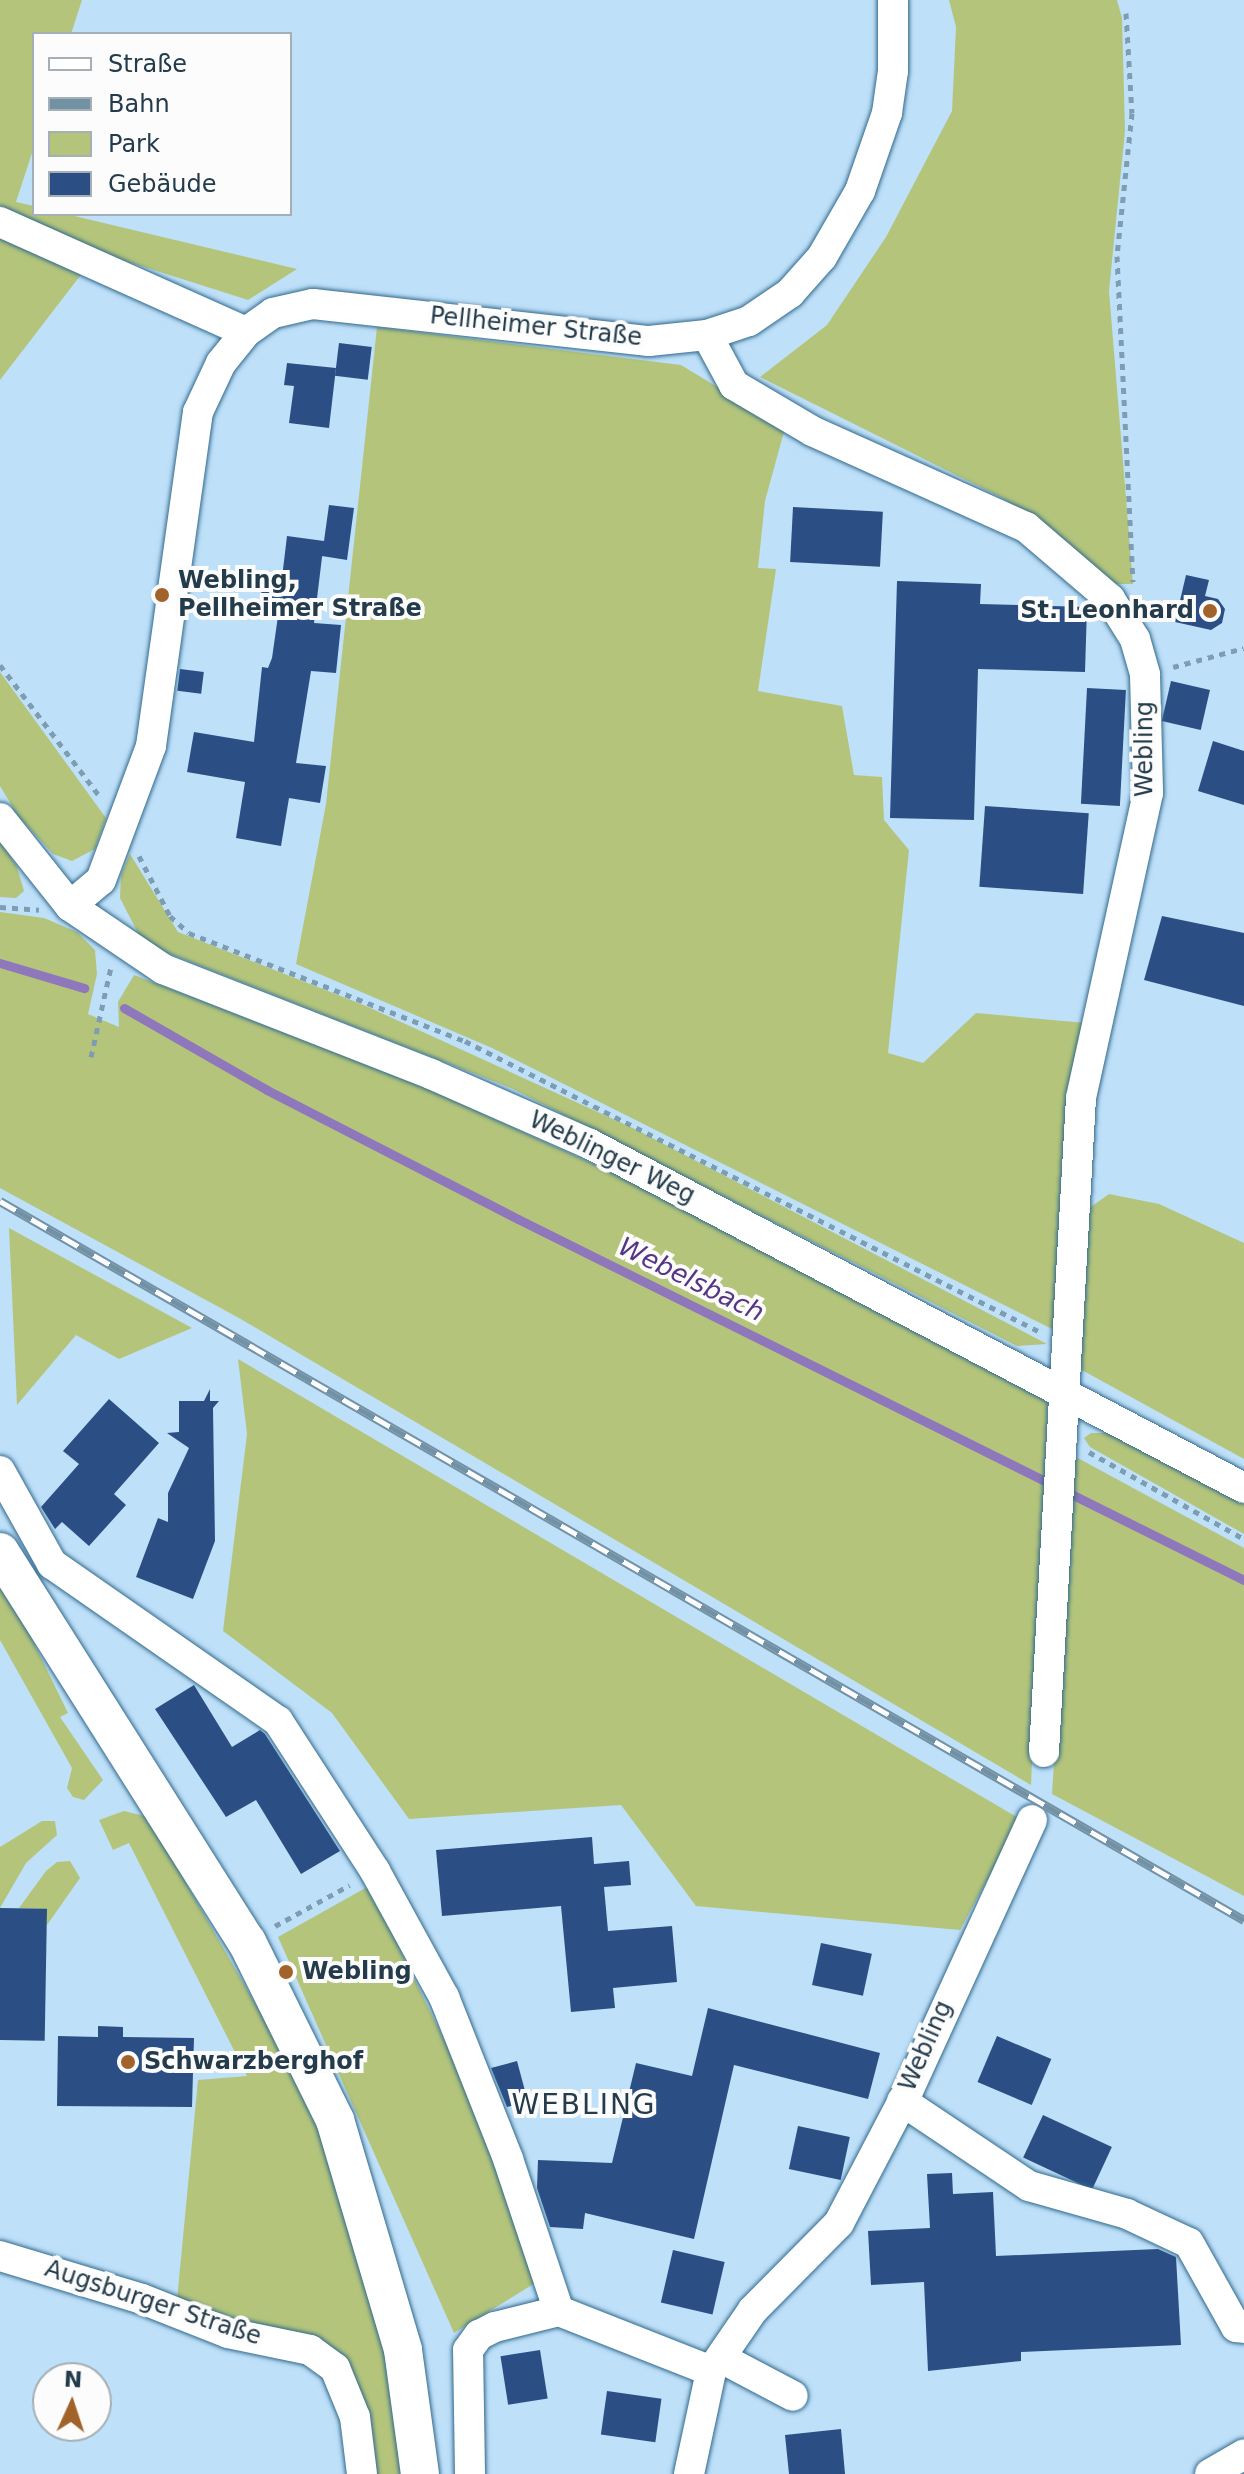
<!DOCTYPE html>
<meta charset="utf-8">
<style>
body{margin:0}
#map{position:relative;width:1244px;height:2474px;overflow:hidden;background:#bee0f9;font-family:"DejaVu Sans",sans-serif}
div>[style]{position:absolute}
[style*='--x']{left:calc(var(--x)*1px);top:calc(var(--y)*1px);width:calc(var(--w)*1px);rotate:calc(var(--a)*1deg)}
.green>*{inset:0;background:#b4c57b}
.stream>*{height:9px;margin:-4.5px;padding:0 4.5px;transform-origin:4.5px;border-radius:4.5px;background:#8e77ba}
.building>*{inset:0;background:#2b4e85;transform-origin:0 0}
.path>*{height:5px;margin-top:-2.5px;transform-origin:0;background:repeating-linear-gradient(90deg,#7f9db2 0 6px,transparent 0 12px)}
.roads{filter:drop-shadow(0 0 2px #31698d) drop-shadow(0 0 2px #31698d)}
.minor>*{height:30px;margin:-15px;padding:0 15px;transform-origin:15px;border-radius:15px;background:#fff}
.major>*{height:38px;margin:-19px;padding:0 19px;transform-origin:19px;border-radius:19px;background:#fff}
.rail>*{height:9px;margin-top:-4.5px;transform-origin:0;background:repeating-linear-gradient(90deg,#fcfcfc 0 18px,#7391a5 0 36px);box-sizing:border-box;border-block:2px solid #7391a5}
.dots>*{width:22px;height:22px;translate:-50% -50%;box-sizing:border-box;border:4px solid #fcfcfc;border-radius:50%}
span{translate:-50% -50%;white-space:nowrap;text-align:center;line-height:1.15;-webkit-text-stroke:8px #fcfcfc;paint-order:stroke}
.street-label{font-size:24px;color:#233b4b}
.poi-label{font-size:24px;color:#233b4b;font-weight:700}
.left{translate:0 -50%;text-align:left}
.right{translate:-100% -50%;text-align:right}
.water-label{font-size:26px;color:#563586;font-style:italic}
.quarter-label{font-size:28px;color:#233b4b;letter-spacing:2px}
.legend{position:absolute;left:32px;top:32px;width:260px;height:184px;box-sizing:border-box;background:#fcfcfc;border:2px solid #a5afb5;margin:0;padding:10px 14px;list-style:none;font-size:24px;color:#233b4b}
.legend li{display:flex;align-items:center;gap:16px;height:40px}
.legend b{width:40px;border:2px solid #a5afb5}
.north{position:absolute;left:32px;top:2362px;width:80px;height:80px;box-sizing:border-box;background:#fcfcfc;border:2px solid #a5afb5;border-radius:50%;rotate:3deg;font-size:22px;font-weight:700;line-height:32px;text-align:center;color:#233b4b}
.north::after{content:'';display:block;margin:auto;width:28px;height:36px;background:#a2632b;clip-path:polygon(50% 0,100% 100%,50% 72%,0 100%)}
</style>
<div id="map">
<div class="green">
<i style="clip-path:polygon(0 0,82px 0,71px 34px,34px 34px,34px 147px,16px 202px,34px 206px,34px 214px,66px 214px,297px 269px,248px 300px,91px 250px,80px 276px,0 380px)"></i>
<i style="clip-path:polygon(949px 0,1117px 0,1122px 18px,1125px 131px,1109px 291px,1133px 584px,1116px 584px,1006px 500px,760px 377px,827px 325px,886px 237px,952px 111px,956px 27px)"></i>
<i style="clip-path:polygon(377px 327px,681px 365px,785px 428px,765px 501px,758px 568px,776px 569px,758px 691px,842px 706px,854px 775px,882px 777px,884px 820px,909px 850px,888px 1053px,923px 1063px,976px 1013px,1086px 1023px,1060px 1333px,492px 1048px,296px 964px,326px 804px)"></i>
<i style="clip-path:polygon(0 672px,106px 818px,95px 849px,72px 861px,53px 854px,18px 816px,0 786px)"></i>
<i style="clip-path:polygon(0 839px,17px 867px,24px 891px,16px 898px,0 897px)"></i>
<i style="clip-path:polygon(130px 854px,178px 932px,366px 1006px,635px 1129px,1047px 1344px,1017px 1346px,513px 1089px,160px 950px,140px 937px,120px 898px,121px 875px)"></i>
<i style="clip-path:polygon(0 912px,44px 918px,77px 932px,95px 950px,97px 974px,88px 1014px,119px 1027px,118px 1002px,134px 975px,417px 1084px,611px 1172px,1048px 1400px,1031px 1785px,239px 1318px,0 1188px)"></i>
<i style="clip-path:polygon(1109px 1194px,1159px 1204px,1244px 1243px,1244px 1459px,1080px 1369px,1088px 1209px)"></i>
<i style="clip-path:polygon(9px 1228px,192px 1328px,119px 1359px,76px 1335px,17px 1405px)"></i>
<i style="clip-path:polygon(238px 1359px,1020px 1819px,960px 1930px,696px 1906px,621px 1805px,409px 1819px,332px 1713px,223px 1631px,247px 1434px)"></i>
<i style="clip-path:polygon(1091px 1433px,1111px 1433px,1244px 1502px,1244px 1534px,1090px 1447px,1084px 1438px)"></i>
<i style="clip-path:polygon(1074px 1456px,1244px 1548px,1244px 1896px,1052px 1794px)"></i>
<i style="clip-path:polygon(0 1587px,28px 1631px,68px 1713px,60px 1717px,103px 1780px,84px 1800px,73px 1797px,67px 1788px,72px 1768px,0 1640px)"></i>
<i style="clip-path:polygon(124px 1811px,148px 1817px,318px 2113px,365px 2262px,396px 2404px,400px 2474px,375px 2474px,353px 2374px,326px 2342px,237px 2324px,177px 2300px,198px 2080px,247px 2076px,129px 1843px,113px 1850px,99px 1820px)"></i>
<i style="clip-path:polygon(42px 1821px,55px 1821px,57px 1835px,26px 1863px,0 1908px,0 1847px)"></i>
<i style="clip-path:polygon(70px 1861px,80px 1878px,47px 1925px,46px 1909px,19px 1908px,46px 1871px,57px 1862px)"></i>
<i style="clip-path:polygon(369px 1886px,473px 2099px,540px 2280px,454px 2333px,278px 1937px)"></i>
</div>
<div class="stream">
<i style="--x:0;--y:963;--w:88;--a:16.6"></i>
<i style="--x:124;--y:1008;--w:165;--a:29.8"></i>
<i style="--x:267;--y:1090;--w:282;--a:27.2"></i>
<i style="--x:518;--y:1219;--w:811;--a:26.44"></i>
</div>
<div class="building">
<i style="left:339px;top:343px;width:33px;height:33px;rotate:7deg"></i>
<i style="clip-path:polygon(287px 363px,336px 368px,329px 428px,289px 423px,294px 386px,284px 385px)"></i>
<i style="clip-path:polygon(329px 505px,354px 508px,347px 560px,322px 556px,323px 549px,314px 623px,341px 625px,336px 673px,311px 671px,296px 763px,326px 766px,320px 803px,289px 798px,281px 846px,236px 838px,245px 782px,187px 772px,194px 732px,254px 742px,262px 667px,268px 668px,272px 658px,279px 609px,259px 607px,263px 583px,281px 586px,287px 536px,324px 541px)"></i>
<i style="left:793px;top:507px;width:90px;height:55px;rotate:3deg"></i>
<i style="clip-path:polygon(1186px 575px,1209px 580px,1205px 596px,1218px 599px,1225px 609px,1222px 623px,1211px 630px,1175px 622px)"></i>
<i style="clip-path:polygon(897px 581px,981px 584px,980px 604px,1087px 607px,1085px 672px,978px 669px,974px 820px,890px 818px)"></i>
<i style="left:180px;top:669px;width:24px;height:22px;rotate:7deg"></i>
<i style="left:1171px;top:681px;width:40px;height:41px;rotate:13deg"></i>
<i style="left:1087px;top:688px;width:39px;height:116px;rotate:3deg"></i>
<i style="clip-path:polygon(1213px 741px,1244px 751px,1244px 805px,1198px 791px)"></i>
<i style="left:985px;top:806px;width:104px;height:81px;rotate:4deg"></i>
<i style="clip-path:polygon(1162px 916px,1244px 933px,1244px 1006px,1144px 980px)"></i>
<i style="clip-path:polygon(210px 1389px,210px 1401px,219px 1401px,213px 1408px,215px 1541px,193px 1599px,136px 1577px,158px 1518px,168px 1522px,168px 1493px,189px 1448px,167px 1433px,179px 1432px,179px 1401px,204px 1401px)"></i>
<i style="clip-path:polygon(109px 1399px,159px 1443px,114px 1494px,126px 1505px,89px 1546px,62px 1522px,55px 1529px,41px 1507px,79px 1464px,63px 1451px)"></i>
<i style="clip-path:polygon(194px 1685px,232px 1747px,260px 1730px,265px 1734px,340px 1851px,301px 1874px,256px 1800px,226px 1817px,155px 1709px)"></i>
<i style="clip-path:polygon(592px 1837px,594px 1864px,629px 1861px,631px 1885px,604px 1887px,608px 1931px,672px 1926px,677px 1982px,613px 1988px,615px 2008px,571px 2012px,561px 1906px,442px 1916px,436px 1850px)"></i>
<i style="left:0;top:1908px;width:47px;height:132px;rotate:1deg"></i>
<i style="left:821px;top:1943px;width:52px;height:43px;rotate:12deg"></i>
<i style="clip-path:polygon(708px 2008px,880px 2053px,868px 2099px,734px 2065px,694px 2239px,585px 2213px,583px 2229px,550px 2227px,537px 2188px,538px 2160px,612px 2163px,636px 2063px,692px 2076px)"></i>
<i style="clip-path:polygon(98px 2026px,123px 2027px,123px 2037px,194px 2038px,192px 2107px,57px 2106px,58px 2036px,98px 2037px)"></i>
<i style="left:997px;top:2036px;width:59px;height:50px;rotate:23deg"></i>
<i style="clip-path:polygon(517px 2061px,528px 2102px,507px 2107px,491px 2068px)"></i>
<i style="left:1043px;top:2115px;width:76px;height:47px;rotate:25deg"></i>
<i style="left:798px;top:2126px;width:53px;height:44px;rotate:12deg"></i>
<i style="clip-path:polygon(952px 2173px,953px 2194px,993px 2192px,996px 2256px,1158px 2249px,1176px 2257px,1181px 2345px,1021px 2352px,1021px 2361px,928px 2371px,924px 2282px,871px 2285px,868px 2231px,930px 2228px,927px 2174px)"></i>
<i style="left:673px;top:2250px;width:53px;height:54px;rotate:13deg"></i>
<i style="left:540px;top:2350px;width:49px;height:40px;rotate:81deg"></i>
<i style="left:607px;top:2391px;width:55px;height:44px;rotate:8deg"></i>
<i style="clip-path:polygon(841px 2429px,845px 2474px,789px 2474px,785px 2435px)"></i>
</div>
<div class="path">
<i style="--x:1126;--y:13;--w:100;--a:86.6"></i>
<i style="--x:1132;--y:113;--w:144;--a:96"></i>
<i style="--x:1117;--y:256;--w:326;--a:87.2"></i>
<i style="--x:0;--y:665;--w:167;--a:52.8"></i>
<i style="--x:1173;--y:667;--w:73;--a:-15"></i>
<i style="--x:139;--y:856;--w:68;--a:62.7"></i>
<i style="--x:170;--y:916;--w:25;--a:42"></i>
<i style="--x:189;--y:933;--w:296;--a:21.4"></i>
<i style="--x:465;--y:1041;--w:644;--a:26.84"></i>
<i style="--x:0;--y:907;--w:39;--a:4"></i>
<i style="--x:91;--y:1057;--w:92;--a:-77.5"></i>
<i style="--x:1089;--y:1452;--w:178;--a:29.3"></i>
<i style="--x:275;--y:1926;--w:85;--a:-28.7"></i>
</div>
<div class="roads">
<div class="minor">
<i style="--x:0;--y:222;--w:269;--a:24.1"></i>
<i style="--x:707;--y:335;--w:57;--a:61.6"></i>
<i style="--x:734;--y:385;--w:91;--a:30.5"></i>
<i style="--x:812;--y:431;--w:235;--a:24.2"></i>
<i style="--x:1026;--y:527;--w:111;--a:40.6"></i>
<i style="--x:1110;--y:599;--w:47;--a:58"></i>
<i style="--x:1135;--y:639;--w:37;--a:74"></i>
<i style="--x:1145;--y:675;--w:118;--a:88.5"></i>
<i style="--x:1148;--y:793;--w:312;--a:102.4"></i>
<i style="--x:1081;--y:1098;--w:655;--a:93.24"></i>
<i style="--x:0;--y:818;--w:112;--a:51.5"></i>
<i style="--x:70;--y:906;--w:112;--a:34.1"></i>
<i style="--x:163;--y:969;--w:288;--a:21.4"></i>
<i style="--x:431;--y:1074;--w:174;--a:23.8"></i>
<i style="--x:590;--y:1144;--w:739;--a:27.74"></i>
<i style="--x:70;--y:906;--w:40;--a:-40"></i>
<i style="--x:101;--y:880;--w:143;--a:-69.5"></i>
<i style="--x:151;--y:746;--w:337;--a:-82"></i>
<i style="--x:198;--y:412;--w:54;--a:-64.9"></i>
<i style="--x:221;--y:363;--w:40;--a:-51"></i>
<i style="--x:246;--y:332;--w:33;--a:-35"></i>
<i style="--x:273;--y:313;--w:41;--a:-12.7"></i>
<i style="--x:313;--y:304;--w:338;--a:6.3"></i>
<i style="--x:649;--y:341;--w:58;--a:-5.9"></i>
<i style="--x:707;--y:335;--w:44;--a:-18.4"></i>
<i style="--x:749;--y:321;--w:50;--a:-34.3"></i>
<i style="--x:790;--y:293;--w:48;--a:-48.4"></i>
<i style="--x:822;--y:257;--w:76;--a:-60.1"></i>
<i style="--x:860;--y:191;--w:83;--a:-70.9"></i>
<i style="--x:887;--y:113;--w:42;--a:-81.9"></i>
<i style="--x:893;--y:71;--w:71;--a:-90"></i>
<i style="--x:0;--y:1471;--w:107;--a:60.8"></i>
<i style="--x:52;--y:1564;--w:275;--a:34.8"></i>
<i style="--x:278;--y:1721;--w:179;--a:57.1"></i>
<i style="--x:375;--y:1871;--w:144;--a:61.3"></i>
<i style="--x:444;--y:1997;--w:174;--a:68.4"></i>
<i style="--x:508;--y:2159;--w:160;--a:71.5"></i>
<i style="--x:902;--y:2101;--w:153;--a:33.8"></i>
<i style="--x:1029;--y:2186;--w:102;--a:15.9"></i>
<i style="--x:1127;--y:2214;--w:68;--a:25.1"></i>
<i style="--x:1189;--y:2243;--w:96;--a:60.8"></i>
<i style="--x:1236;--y:2327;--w:8;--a:7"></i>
<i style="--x:0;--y:2256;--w:148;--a:16.8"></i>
<i style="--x:142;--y:2299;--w:92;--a:21.6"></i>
<i style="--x:228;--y:2333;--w:84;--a:11.7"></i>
<i style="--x:310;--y:2350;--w:31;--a:36"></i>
<i style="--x:335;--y:2368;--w:53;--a:67.8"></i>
<i style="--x:355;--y:2417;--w:57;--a:83"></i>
<i style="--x:721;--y:2358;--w:81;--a:27.8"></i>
<i style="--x:470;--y:2474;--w:124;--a:-90.9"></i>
<i style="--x:468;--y:2350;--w:19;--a:-54"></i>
<i style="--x:479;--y:2335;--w:18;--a:-27"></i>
<i style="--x:495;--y:2327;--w:66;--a:-14"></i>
<i style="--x:559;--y:2311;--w:163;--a:21.5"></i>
<i style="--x:689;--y:2474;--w:105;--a:-77.9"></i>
<i style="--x:711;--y:2371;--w:74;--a:-55.5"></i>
<i style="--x:753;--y:2310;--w:122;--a:-45.3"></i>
<i style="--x:839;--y:2223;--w:149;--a:-62.4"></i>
<i style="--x:908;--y:2091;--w:298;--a:-65.4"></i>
<i style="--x:1210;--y:2474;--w:39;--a:-30"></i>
</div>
<div class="major">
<i style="--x:0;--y:1552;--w:462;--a:57.7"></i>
<i style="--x:247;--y:1942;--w:199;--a:63.7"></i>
<i style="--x:335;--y:2120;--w:240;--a:73.5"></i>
<i style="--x:403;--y:2350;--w:125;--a:82.2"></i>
</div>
</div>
<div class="rail">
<i style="--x:0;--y:1201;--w:1437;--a:30.03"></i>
</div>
<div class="dots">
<i style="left:162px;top:595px;background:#a2632b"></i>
<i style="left:1210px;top:611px;background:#a2632b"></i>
<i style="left:286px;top:1972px;background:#a2632b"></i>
<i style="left:128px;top:2062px;background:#a2632b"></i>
</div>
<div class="street-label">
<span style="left:536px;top:327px;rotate:6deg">Pellheimer Straße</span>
<span style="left:1145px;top:749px;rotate:-90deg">Webling</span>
<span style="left:612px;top:1158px;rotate:26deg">Weblinger Weg</span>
<span style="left:926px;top:2046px;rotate:-66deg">Webling</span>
<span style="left:153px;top:2303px;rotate:18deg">Augsburger Straße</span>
</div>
<div class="poi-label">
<span class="left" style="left:178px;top:595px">Webling,<br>Pellheimer Straße</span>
<span class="right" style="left:1194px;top:611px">St. Leonhard</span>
<span class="left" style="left:302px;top:1972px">Webling</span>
<span class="left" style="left:144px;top:2062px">Schwarzberghof</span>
</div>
<div class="water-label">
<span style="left:691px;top:1280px;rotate:26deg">Webelsbach</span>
</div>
<div class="quarter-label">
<span style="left:584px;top:2105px">WEBLING</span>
</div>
<ul class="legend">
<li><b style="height:10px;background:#fff"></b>Straße</li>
<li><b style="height:10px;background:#7391a5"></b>Bahn</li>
<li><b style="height:22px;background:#b4c57b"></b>Park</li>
<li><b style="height:22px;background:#2b4e85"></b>Gebäude</li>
</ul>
<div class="north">N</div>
</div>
